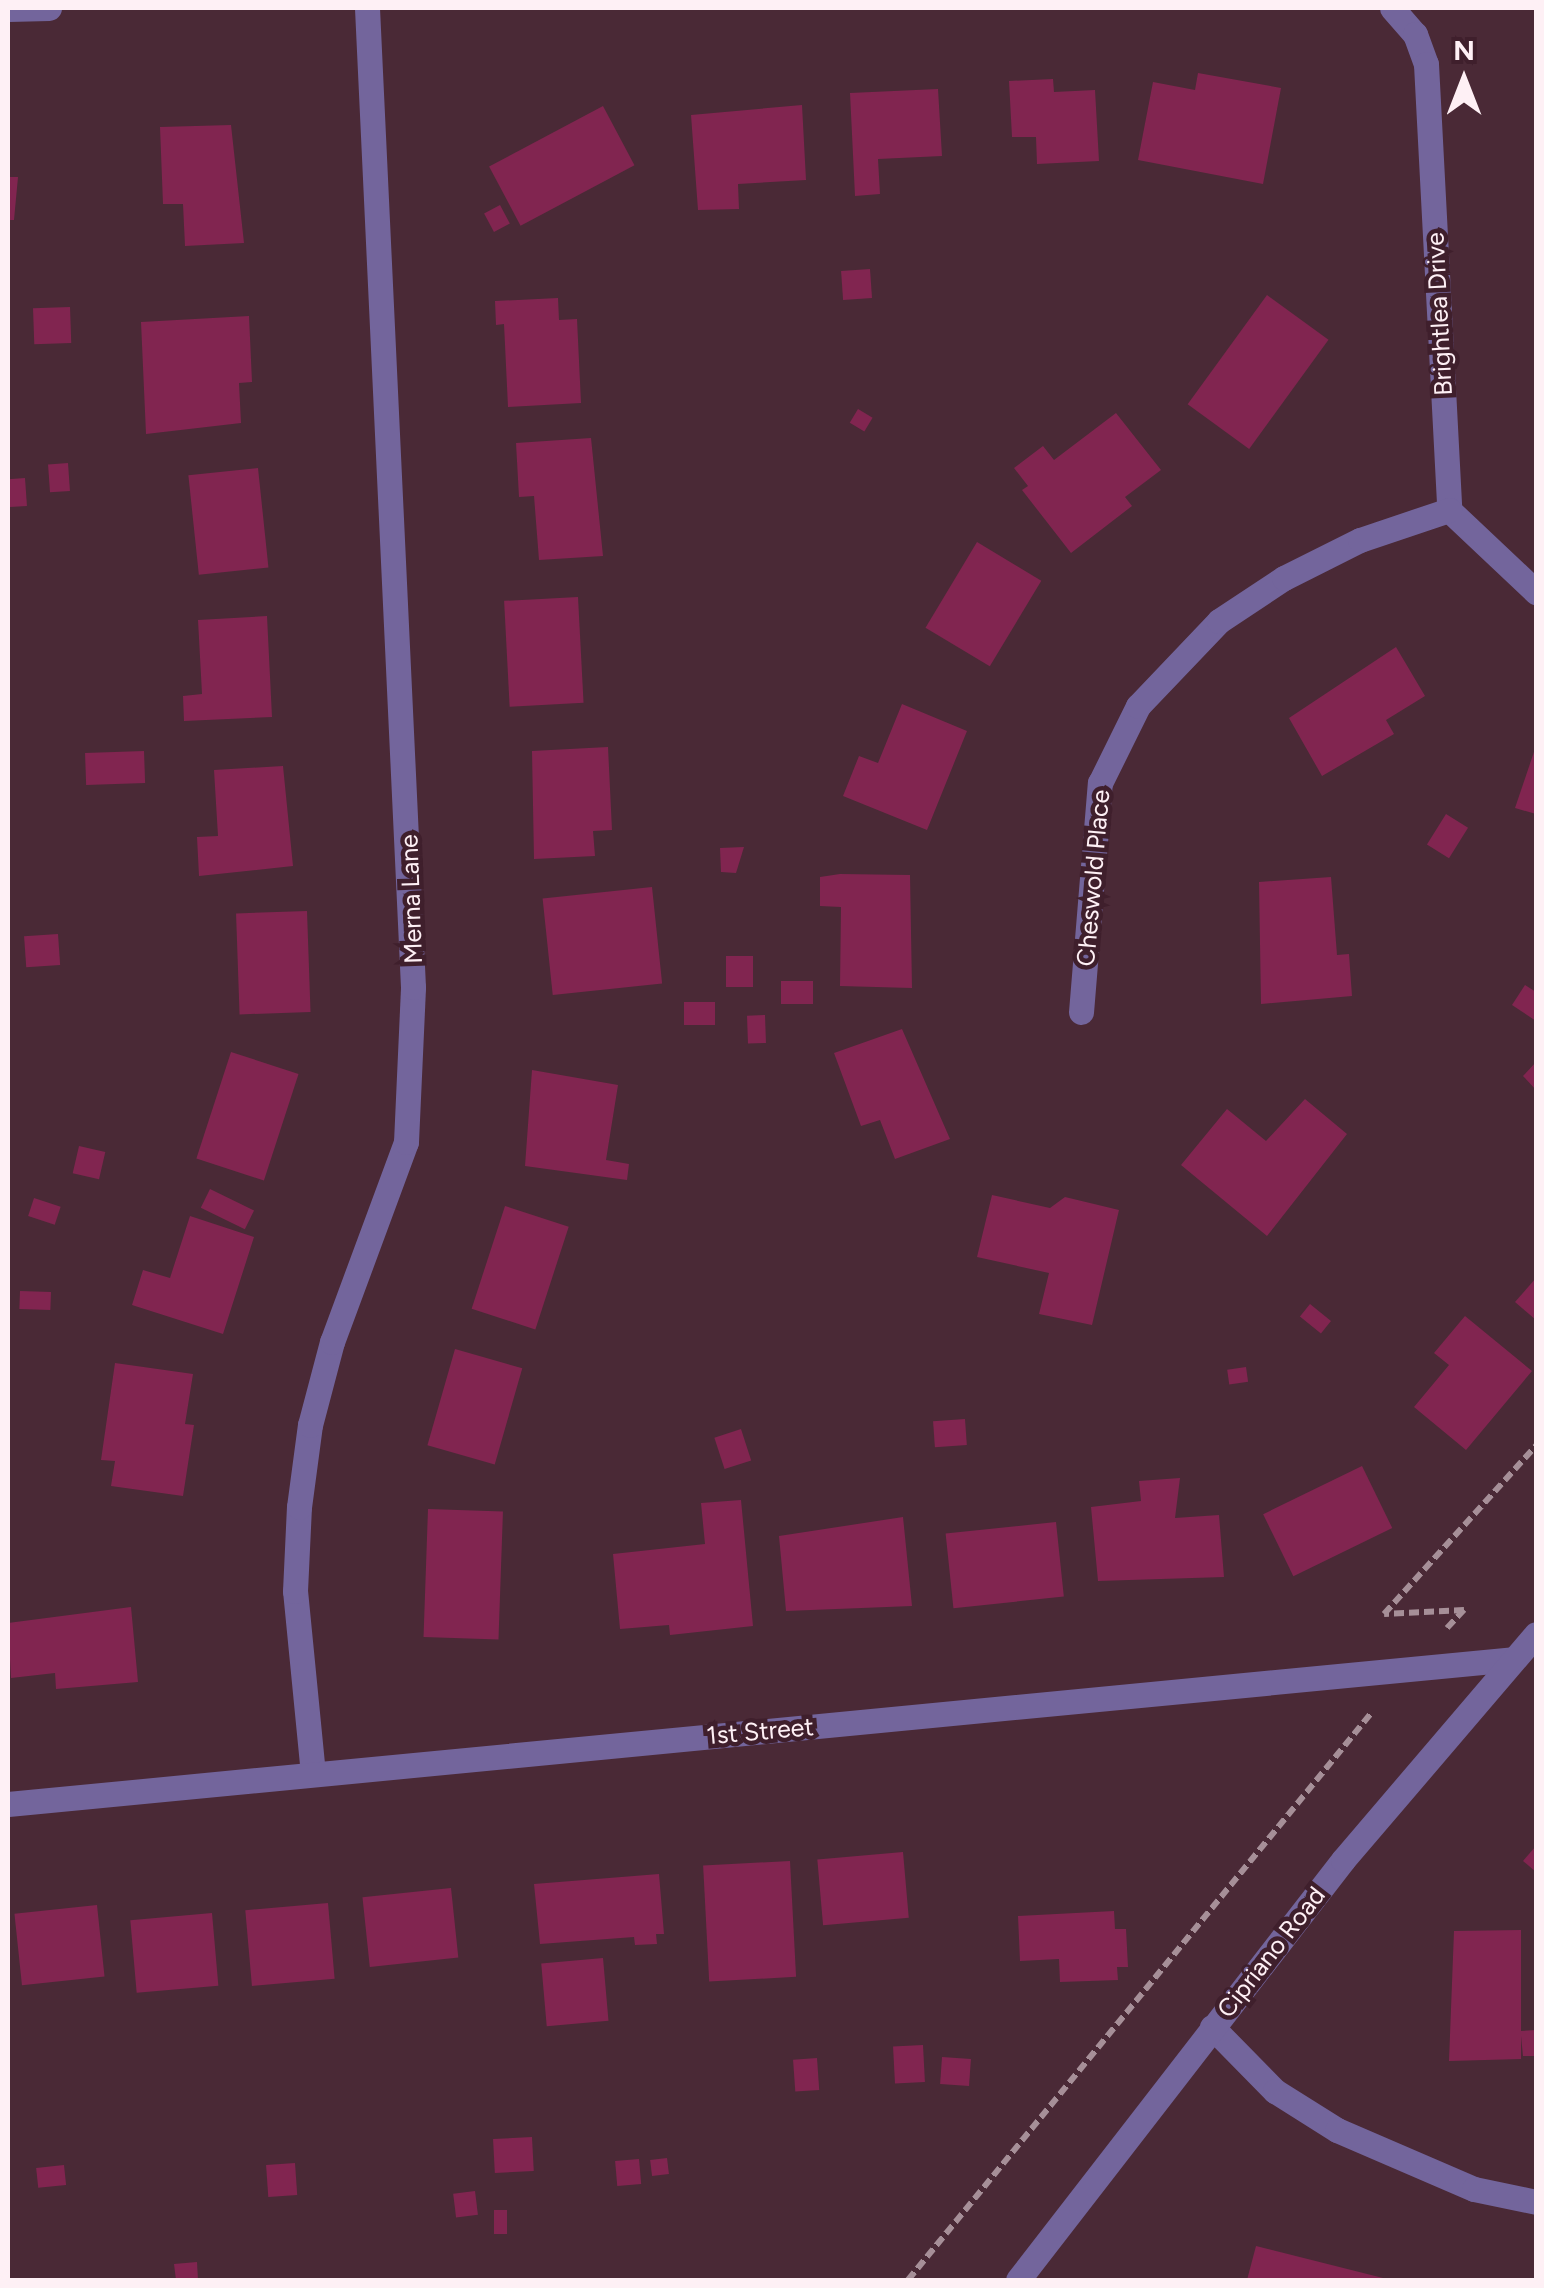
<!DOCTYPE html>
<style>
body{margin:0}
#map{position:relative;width:1544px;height:2288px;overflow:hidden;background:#4a2936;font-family:Figtree,sans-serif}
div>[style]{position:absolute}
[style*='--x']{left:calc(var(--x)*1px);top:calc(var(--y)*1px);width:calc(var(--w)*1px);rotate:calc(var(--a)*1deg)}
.building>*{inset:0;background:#812550;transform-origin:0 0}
.path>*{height:6px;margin-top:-3px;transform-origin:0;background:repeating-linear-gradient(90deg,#a68f98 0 10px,transparent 0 15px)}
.minor>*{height:25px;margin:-12.5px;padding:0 12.5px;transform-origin:12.5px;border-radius:12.5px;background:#73659c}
.tertiary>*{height:25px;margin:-12.5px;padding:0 12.5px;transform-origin:12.5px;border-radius:12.5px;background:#73659c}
span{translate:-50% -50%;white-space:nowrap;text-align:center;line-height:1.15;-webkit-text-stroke:9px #3f1f2c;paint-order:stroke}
.street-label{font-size:25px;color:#fef0f5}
.frame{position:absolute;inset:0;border:10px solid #fef0f5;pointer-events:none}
.north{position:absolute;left:1414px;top:30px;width:100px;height:100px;-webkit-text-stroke:8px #3f1f2c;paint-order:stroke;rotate:0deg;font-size:28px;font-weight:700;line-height:40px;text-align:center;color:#fef0f5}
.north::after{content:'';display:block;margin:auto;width:35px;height:45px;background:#fef0f5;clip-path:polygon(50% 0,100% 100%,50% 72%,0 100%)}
</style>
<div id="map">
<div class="building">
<i style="clip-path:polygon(1198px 73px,1281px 88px,1263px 184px,1138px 160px,1153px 82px,1195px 90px)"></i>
<i style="clip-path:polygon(1053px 79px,1054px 92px,1095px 90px,1099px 161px,1037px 164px,1036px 137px,1012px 137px,1009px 81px)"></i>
<i style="clip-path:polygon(938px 89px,942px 156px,878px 159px,880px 194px,855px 196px,850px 93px)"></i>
<i style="clip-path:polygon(802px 105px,806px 180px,738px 184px,739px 209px,698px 210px,691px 115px)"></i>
<i style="left:603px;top:106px;width:67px;height:129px;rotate:62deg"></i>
<i style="clip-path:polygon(231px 125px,244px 243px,185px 246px,183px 204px,163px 204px,160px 127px)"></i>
<i style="clip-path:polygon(8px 177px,18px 177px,14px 220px,8px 220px)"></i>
<i style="left:500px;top:205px;width:21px;height:18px;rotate:62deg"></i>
<i style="left:870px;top:269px;width:29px;height:29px;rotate:86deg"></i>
<i style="left:1267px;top:295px;width:76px;height:135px;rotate:36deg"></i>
<i style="clip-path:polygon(558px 298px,559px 320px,577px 319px,581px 403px,508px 407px,504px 324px,496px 325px,495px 301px)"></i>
<i style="left:70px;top:307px;width:36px;height:37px;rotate:88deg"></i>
<i style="clip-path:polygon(249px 316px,252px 382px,239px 383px,241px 423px,146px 434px,141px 322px)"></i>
<i style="left:858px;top:409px;width:17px;height:16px;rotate:31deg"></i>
<i style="clip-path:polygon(1116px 413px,1161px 470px,1125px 497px,1132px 506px,1071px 553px,1022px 490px,1028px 486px,1014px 468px,1043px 446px,1054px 460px)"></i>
<i style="clip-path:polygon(591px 438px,603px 556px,539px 560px,534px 496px,519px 497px,516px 443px)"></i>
<i style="left:68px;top:463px;width:28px;height:20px;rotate:86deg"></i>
<i style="left:258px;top:468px;width:100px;height:70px;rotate:84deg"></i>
<i style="left:25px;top:478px;width:28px;height:17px;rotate:86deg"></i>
<i style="left:977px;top:542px;width:75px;height:100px;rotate:31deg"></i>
<i style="left:578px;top:597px;width:106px;height:74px;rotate:87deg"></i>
<i style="clip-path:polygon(267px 616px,272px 717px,184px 721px,183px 696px,202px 694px,198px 620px)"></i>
<i style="clip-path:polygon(1396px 647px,1425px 696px,1386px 720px,1394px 734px,1322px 776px,1289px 718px)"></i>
<i style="clip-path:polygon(902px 704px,967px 731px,927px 830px,843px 796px,859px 756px,878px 763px)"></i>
<i style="clip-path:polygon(1536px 746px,1536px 814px,1515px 808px)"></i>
<i style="clip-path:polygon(608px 747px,612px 830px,593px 831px,595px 856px,534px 859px,532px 751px)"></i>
<i style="left:144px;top:751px;width:32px;height:59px;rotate:88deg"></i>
<i style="clip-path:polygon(283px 766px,293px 866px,199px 876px,197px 837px,218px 836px,214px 770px)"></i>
<i style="left:1446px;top:814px;width:26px;height:36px;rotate:32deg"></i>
<i style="clip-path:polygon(744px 847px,736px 873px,721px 872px,720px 848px)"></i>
<i style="clip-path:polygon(840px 874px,910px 875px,912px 988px,840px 986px,841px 907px,820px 906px,820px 877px)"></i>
<i style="clip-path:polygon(1331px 877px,1337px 955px,1349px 954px,1352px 996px,1261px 1004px,1259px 882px)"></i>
<i style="left:652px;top:887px;width:97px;height:110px;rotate:84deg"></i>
<i style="left:307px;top:911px;width:101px;height:71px;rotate:88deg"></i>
<i style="left:58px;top:934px;width:31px;height:34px;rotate:86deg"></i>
<i style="left:726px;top:956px;width:27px;height:31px"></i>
<i style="left:781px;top:981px;width:32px;height:23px"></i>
<i style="clip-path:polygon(1525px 985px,1536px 992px,1536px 1021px,1512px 1005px)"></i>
<i style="left:684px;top:1002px;width:31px;height:23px"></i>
<i style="left:765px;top:1015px;width:28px;height:18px;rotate:88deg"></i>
<i style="clip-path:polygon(902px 1029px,950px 1139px,895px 1159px,880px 1120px,861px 1126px,834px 1053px)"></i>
<i style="left:231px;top:1052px;width:71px;height:112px;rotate:18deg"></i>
<i style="clip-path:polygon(1536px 1062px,1536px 1090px,1523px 1076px)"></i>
<i style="clip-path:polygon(532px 1070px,618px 1085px,606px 1160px,629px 1164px,627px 1180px,525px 1166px)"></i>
<i style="clip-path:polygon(1305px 1099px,1347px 1134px,1267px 1236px,1181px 1165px,1227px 1109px,1266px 1141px)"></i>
<i style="left:79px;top:1146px;width:27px;height:28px;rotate:13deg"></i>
<i style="left:210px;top:1189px;width:49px;height:21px;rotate:26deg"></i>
<i style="clip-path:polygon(992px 1195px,1050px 1208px,1065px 1197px,1119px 1210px,1092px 1325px,1039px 1314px,1049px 1273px,977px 1257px)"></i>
<i style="left:34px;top:1198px;width:28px;height:19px;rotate:18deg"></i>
<i style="left:505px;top:1206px;width:67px;height:108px;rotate:18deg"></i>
<i style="clip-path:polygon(190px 1216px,254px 1237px,223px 1334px,132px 1305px,143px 1270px,170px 1278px)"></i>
<i style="clip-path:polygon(1536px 1278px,1536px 1320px,1515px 1302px)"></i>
<i style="left:20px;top:1291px;width:31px;height:18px;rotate:2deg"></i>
<i style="left:1310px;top:1304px;width:27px;height:16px;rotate:39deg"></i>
<i style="clip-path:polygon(1465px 1316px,1532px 1371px,1466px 1450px,1414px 1407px,1449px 1365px,1434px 1353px)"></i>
<i style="left:455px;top:1349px;width:70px;height:100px;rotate:16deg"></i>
<i style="clip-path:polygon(115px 1363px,193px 1374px,185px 1424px,194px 1425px,183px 1496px,111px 1486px,115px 1461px,101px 1460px)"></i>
<i style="left:1246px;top:1367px;width:15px;height:19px;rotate:82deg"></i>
<i style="left:965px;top:1419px;width:26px;height:32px;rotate:86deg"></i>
<i style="left:741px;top:1429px;width:33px;height:28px;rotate:72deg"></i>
<i style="left:1362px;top:1466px;width:69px;height:110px;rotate:64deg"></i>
<i style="clip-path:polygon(1180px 1478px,1175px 1518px,1219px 1515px,1224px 1577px,1098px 1581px,1091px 1507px,1141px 1501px,1139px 1481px)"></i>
<i style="clip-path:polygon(741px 1500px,753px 1626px,670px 1635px,669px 1625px,620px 1629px,613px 1554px,705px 1544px,701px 1503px)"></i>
<i style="left:428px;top:1509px;width:75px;height:128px;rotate:2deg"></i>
<i style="clip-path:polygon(903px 1517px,912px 1606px,786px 1611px,779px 1536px)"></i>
<i style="left:1056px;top:1522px;width:75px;height:111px;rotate:84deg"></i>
<i style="clip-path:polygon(131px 1607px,138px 1682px,56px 1689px,55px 1673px,11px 1678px,8px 1623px)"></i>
<i style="clip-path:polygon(1536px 1846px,1536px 1872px,1523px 1861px)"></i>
<i style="left:903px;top:1852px;width:66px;height:86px;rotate:85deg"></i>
<i style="left:790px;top:1861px;width:116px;height:87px;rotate:87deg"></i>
<i style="clip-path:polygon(659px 1874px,664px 1934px,656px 1934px,657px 1944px,635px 1945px,634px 1937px,540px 1944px,534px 1884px)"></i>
<i style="left:451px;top:1888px;width:70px;height:89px;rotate:84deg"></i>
<i style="left:328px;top:1903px;width:76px;height:83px;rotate:85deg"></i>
<i style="left:97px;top:1905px;width:72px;height:83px;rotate:84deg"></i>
<i style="clip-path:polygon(1114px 1911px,1115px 1929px,1126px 1929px,1128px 1967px,1117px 1967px,1118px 1980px,1060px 1982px,1059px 1959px,1020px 1961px,1018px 1916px)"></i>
<i style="left:212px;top:1913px;width:73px;height:82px;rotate:85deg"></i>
<i style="clip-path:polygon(1521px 1930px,1521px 2031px,1536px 2030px,1536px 2056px,1523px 2056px,1521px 2036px,1521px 2059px,1449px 2061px,1454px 1931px)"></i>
<i style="left:603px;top:1958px;width:63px;height:62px;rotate:85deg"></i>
<i style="left:923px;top:2045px;width:37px;height:30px;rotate:87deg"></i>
<i style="left:942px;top:2057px;width:29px;height:27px;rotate:4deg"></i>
<i style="left:817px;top:2058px;width:32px;height:24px;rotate:86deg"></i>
<i style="left:532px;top:2137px;width:34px;height:39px;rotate:87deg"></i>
<i style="left:667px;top:2158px;width:16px;height:17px;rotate:83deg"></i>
<i style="left:639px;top:2159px;width:25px;height:24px;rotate:85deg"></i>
<i style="left:295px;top:2163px;width:32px;height:29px;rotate:86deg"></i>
<i style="left:64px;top:2165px;width:20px;height:28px;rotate:84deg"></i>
<i style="left:475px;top:2191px;width:24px;height:22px;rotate:83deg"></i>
<i style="left:494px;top:2210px;width:13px;height:24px"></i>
<i style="clip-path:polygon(1256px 2246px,1387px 2279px,1387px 2280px,1247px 2280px)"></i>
<i style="clip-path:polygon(197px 2262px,198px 2280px,176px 2280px,174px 2264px)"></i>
</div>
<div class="path">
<i style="--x:1447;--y:1628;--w:25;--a:-47"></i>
<i style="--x:1464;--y:1610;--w:80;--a:177.1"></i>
<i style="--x:1384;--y:1614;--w:227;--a:-47.9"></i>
<i style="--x:908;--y:2280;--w:733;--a:-50.75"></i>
</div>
<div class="minor">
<i style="--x:1392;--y:8;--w:35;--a:49"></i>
<i style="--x:1415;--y:34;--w:32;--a:70"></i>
<i style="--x:1426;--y:64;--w:447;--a:87"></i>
<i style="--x:1449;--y:510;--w:120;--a:43.3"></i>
<i style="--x:8;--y:9;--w:41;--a:-1.4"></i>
<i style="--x:1081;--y:1012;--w:230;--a:-85.3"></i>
<i style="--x:1100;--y:783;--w:86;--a:-63.7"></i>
<i style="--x:1138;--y:706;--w:117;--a:-46.4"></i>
<i style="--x:1219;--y:621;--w:78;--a:-33.5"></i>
<i style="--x:1284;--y:578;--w:85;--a:-26.6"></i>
<i style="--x:1360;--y:540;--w:94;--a:-18.6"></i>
<i style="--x:313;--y:1774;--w:184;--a:-95.6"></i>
<i style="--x:295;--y:1591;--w:84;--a:-87.3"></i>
<i style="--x:299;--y:1507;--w:83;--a:-82.4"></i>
<i style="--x:310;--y:1425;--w:86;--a:-75.2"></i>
<i style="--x:332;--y:1342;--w:213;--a:-69.7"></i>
<i style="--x:406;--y:1142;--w:155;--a:-87.4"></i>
<i style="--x:413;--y:987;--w:980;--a:-92.69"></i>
<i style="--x:8;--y:1804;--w:1512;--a:-5.5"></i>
<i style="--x:1212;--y:2027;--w:90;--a:45.5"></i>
<i style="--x:1275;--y:2091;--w:73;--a:32.2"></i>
<i style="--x:1337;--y:2130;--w:149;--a:23.3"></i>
<i style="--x:1474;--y:2189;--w:63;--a:11.8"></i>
</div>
<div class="tertiary">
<i style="--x:1018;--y:2280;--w:531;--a:-52.27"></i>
<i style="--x:1343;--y:1860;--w:297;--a:-49.5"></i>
</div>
<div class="street-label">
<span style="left:1439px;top:314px;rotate:-93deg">Brightlea Drive</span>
<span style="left:1093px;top:878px;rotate:-85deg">Cheswold Place</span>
<span style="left:411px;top:899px;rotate:-92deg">Merna Lane</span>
<span style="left:760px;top:1731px;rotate:-5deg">1st Street</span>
<span style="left:1271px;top:1952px;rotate:-52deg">Cipriano Road</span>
</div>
<div class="frame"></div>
<div class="north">N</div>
</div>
